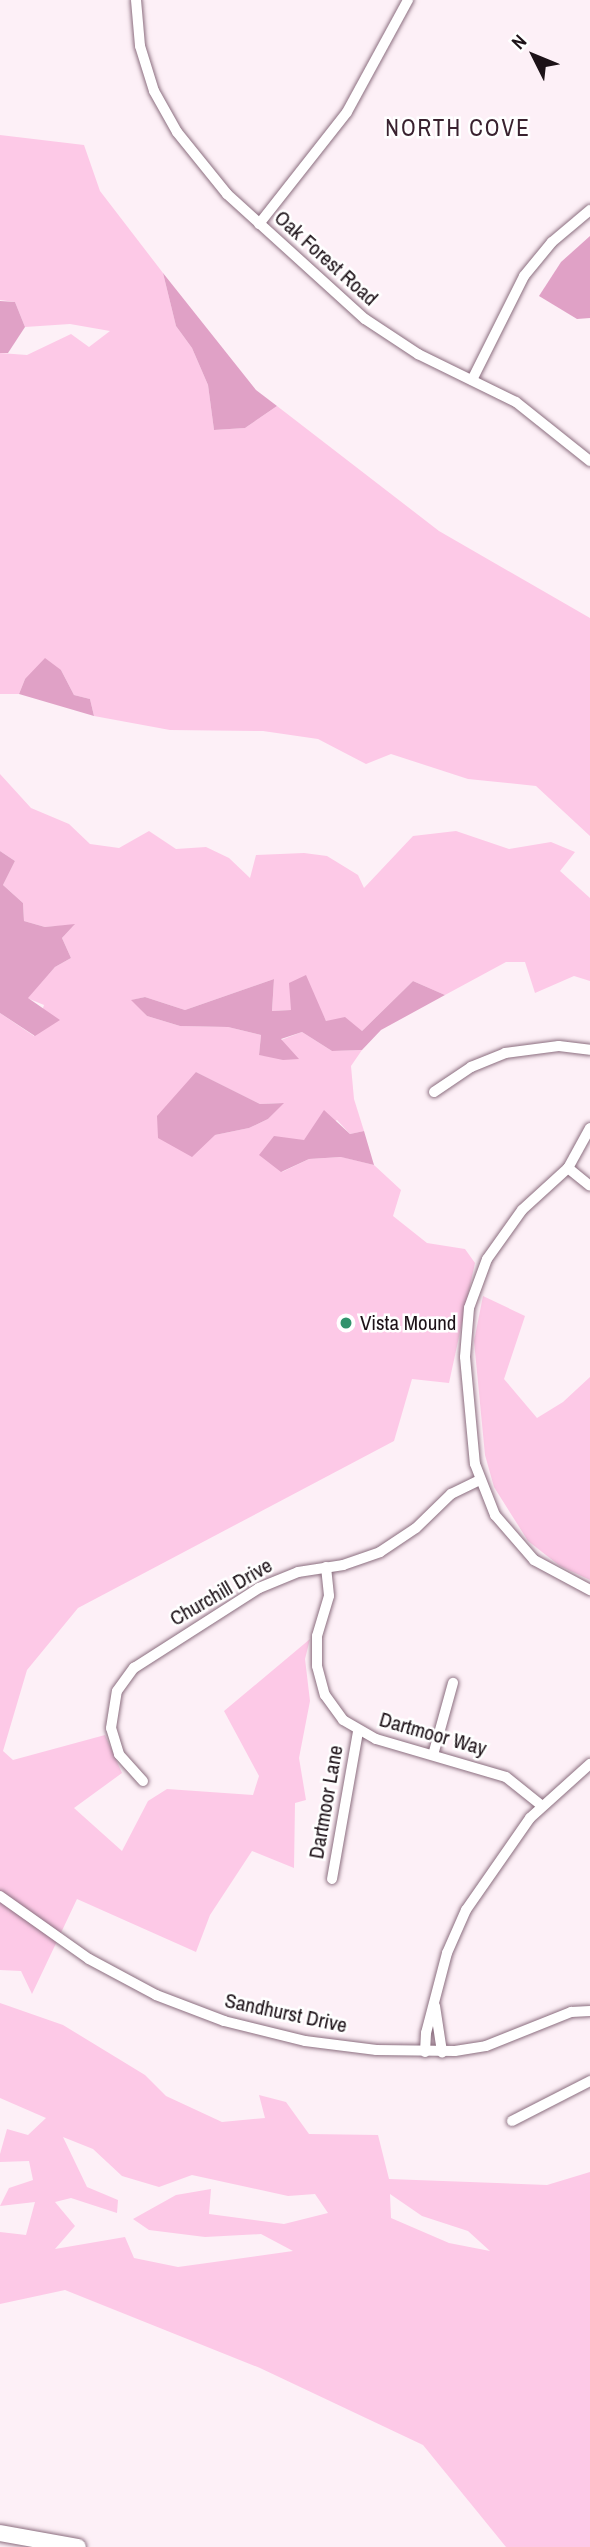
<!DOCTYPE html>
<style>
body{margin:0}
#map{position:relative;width:590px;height:2547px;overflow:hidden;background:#fdf0f7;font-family:"Archivo Narrow",sans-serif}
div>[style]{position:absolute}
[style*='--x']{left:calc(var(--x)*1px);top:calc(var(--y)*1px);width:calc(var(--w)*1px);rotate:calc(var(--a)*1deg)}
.green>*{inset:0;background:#fdc9e7}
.forest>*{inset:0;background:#e0a1c6}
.roads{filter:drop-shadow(0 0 2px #8b6e7f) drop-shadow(0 0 2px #8b6e7f)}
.street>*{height:10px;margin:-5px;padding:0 5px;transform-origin:5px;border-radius:5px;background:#fff}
.secondary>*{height:16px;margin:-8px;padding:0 8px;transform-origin:8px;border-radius:8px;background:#fff}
.dots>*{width:19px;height:19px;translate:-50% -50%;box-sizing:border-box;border:4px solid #fff;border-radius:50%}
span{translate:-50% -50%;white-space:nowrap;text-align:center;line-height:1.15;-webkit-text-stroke:5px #fff;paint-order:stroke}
.street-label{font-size:21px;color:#1d1218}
.poi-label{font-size:21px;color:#1d1218}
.left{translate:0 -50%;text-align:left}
.neighbourhood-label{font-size:23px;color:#39212f;letter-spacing:2px}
.north{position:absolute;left:499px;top:21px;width:70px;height:70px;-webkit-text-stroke:5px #fff;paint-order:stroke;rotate:313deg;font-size:19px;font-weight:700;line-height:28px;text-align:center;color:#1d1218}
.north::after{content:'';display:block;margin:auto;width:24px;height:32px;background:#1d1218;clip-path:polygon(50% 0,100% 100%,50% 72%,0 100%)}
</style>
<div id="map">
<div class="green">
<i style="clip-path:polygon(0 135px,84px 145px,100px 191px,163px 273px,176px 326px,192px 348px,208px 385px,214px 430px,245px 428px,277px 406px,439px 531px,590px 618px,590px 836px,536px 786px,468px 779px,391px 754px,366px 764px,318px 739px,263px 731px,170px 730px,94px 716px,90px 699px,74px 695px,61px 670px,25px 679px,19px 694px,0 694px,0 353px,27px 355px,71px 334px,89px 347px,110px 331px,70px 324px,25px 327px,15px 302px,0 300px)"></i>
<i style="clip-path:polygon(evenodd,0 774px,31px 808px,69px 824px,90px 844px,119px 848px,149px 831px,176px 849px,206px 847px,229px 858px,250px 878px,256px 855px,304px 853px,327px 856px,358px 875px,364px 888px,413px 836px,456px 831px,509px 849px,551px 842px,575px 852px,560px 871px,590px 898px,590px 981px,574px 976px,535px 993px,525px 962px,506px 962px,445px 995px,413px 981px,362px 1031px,326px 1021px,311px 992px,292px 1010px,272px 1011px,274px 979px,185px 1010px,145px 997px,132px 1000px,147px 1016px,180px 1026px,228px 1027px,261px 1035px,259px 1055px,298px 1059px,281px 1040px,302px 1032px,332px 1051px,362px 1050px,351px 1066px,354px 1099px,364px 1131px,350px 1134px,337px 1120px,304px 1140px,282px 1172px,309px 1159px,342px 1157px,374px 1165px,401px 1190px,393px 1216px,427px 1243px,465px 1249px,475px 1263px,449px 1383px,412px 1379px,394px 1441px,78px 1608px,27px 1670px,3px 1751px,13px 1760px,105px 1735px,122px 1773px,74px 1808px,122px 1851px,148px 1801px,167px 1789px,253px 1795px,259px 1776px,224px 1711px,310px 1639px,305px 1659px,310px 1701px,299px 1758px,306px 1800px,295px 1803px,294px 1868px,252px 1851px,210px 1915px,196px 1952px,77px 1899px,32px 1994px,21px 1971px,0 1970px,0 1013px,34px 1036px,44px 1005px,27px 998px,55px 967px,71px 958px,62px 938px,74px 925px,45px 927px,24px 921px,23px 903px,3px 885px,15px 861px,0 851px,0 774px,196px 1072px,260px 1104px,283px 1103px,268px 1119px,249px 1128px,215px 1135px,196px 1072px)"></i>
<i style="clip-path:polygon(483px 1296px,525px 1316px,504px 1379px,537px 1418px,563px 1402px,590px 1377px,590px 1580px,560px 1566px,528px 1541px,494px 1487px,485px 1455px,474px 1341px)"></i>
<i style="clip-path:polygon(evenodd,0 2003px,63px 2025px,145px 2075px,166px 2096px,222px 2122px,265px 2118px,259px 2095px,286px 2102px,309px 2134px,378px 2135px,389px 2179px,547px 2185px,590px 2172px,590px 2547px,506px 2547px,423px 2445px,260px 2368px,65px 2290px,0 2304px,0 2232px,26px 2235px,35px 2202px,0 2206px,9px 2188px,33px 2180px,29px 2161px,0 2162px,0 2154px,7px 2129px,28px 2135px,46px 2118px,0 2098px,0 2003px,63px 2137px,93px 2149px,122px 2176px,159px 2187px,192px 2175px,288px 2196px,315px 2194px,328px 2213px,284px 2224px,209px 2214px,211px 2189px,176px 2195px,133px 2219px,149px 2230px,205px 2237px,261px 2234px,293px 2251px,178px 2267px,134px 2258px,125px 2237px,55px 2249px,75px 2226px,55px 2202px,71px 2198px,117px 2213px,118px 2200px,87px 2187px,63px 2137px,0 2003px,390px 2194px,422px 2216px,468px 2231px,490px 2251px,449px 2243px,391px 2218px,390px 2194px)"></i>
</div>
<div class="forest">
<i style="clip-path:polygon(590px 236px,590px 318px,577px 319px,539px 296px,561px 262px)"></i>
<i style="clip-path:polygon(163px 273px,256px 390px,277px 406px,245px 428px,214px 430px,208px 385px,192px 348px,176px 326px)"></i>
<i style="clip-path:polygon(0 301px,15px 302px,25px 327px,8px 353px,0 353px)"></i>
<i style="clip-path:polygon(45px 658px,61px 670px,74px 695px,90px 699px,94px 716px,19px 694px,25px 679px)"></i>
<i style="clip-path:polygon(0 851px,15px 861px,3px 885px,23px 903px,24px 921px,45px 927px,75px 924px,62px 938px,71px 958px,55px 967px,28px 998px,60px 1020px,35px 1036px,0 1013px)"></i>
<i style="clip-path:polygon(306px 975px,326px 1021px,345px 1017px,362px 1031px,413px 981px,445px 995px,381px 1030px,362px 1050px,332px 1051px,302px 1032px,281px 1039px,299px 1059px,283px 1060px,259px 1055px,261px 1035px,228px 1027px,180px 1026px,147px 1016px,131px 1000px,145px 997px,185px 1010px,274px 979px,272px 1011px,291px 1010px,289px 983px)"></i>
<i style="clip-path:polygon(196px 1072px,260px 1104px,284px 1103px,268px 1119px,249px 1128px,215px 1135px,192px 1157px,158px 1138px,157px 1116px)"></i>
<i style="clip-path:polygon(324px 1110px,350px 1134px,364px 1131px,374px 1165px,341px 1157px,309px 1159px,281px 1172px,259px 1155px,274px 1136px,304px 1140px)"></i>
</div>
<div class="roads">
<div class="street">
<i style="--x:136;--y:0;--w:46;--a:85"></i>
<i style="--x:140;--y:46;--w:47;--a:72.7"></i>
<i style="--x:154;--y:91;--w:47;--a:60.7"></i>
<i style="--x:177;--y:132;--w:80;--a:51.1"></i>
<i style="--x:227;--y:194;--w:186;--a:42.2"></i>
<i style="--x:365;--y:319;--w:64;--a:33.4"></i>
<i style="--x:418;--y:354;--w:109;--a:26.1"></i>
<i style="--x:516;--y:402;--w:95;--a:38.6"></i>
<i style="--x:259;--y:224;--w:142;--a:-51.8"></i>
<i style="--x:347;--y:112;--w:128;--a:-61.4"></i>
<i style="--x:472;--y:380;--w:116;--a:-63.4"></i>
<i style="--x:524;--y:276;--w:44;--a:-50.5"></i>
<i style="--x:552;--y:242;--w:50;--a:-40.1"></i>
<i style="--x:434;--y:1092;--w:45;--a:-34"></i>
<i style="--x:471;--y:1067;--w:37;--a:-22"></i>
<i style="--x:505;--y:1053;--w:54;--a:-7.4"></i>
<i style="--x:559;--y:1046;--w:31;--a:7"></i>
<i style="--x:590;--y:1128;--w:46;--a:118.8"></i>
<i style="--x:568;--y:1168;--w:62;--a:137.6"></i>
<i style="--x:522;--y:1210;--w:60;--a:125.5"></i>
<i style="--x:487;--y:1259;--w:52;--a:110.2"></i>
<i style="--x:469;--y:1308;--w:49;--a:94.7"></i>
<i style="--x:465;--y:1357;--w:107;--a:84.7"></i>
<i style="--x:475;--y:1464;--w:55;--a:68.6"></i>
<i style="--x:495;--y:1515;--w:60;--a:49.1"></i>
<i style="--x:534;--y:1560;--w:64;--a:28.2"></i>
<i style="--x:568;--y:1168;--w:28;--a:39"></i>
<i style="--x:326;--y:1567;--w:29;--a:84"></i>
<i style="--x:329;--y:1596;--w:42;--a:106.7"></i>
<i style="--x:317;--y:1636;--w:30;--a:90"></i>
<i style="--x:317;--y:1666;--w:30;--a:75"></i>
<i style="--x:325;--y:1695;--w:31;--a:54"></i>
<i style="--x:343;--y:1720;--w:38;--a:30"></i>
<i style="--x:376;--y:1739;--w:135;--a:16.3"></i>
<i style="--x:506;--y:1777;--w:45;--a:38.7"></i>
<i style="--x:433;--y:1755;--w:75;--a:-74.5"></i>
<i style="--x:143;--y:1781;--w:36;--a:-132"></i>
<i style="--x:119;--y:1754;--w:27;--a:-107"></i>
<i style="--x:111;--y:1728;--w:37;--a:-81"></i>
<i style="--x:117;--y:1691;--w:29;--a:-54"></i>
<i style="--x:134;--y:1668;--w:148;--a:-32.6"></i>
<i style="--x:259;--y:1588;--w:42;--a:-22.3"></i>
<i style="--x:298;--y:1572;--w:46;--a:-8.8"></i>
<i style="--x:343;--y:1565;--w:39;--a:-19"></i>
<i style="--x:380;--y:1552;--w:43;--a:-33.7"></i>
<i style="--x:416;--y:1528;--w:49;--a:-44.2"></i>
<i style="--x:451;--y:1494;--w:32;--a:-26"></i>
<i style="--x:332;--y:1879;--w:149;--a:-80"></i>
<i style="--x:0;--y:1896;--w:109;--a:35.3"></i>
<i style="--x:89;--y:1959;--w:76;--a:28.2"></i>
<i style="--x:156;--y:1995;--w:73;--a:20.9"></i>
<i style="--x:224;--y:2021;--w:83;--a:13.9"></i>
<i style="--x:305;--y:2041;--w:72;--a:7.2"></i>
<i style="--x:376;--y:2050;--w:79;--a:0.7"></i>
<i style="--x:455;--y:2051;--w:31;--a:-9"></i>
<i style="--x:486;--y:2046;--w:92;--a:-21.8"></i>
<i style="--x:571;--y:2012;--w:19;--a:-3"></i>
<i style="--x:435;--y:2006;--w:47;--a:81.3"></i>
<i style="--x:425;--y:2052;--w:19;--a:-87"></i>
<i style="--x:426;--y:2033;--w:83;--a:-75.3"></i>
<i style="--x:447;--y:1953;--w:47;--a:-66.2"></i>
<i style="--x:466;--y:1910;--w:112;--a:-55.2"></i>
<i style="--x:530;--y:1818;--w:81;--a:-42"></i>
<i style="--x:512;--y:2121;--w:88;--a:-27.1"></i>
</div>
<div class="secondary">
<i style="--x:0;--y:2533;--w:79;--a:10.2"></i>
</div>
</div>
<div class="dots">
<i style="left:346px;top:1323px;background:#31926c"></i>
</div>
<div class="street-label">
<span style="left:326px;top:258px;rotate:42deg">Oak Forest Road</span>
<span style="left:221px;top:1592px;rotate:-30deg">Churchill Drive</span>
<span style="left:433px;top:1734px;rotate:16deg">Dartmoor Way</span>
<span style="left:326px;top:1802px;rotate:-80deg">Dartmoor Lane</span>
<span style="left:286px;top:2013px;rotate:12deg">Sandhurst Drive</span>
</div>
<div class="poi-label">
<span class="left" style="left:360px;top:1323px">Vista Mound</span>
</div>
<div class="neighbourhood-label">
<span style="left:458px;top:128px">NORTH COVE</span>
</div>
<div class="north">N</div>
</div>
